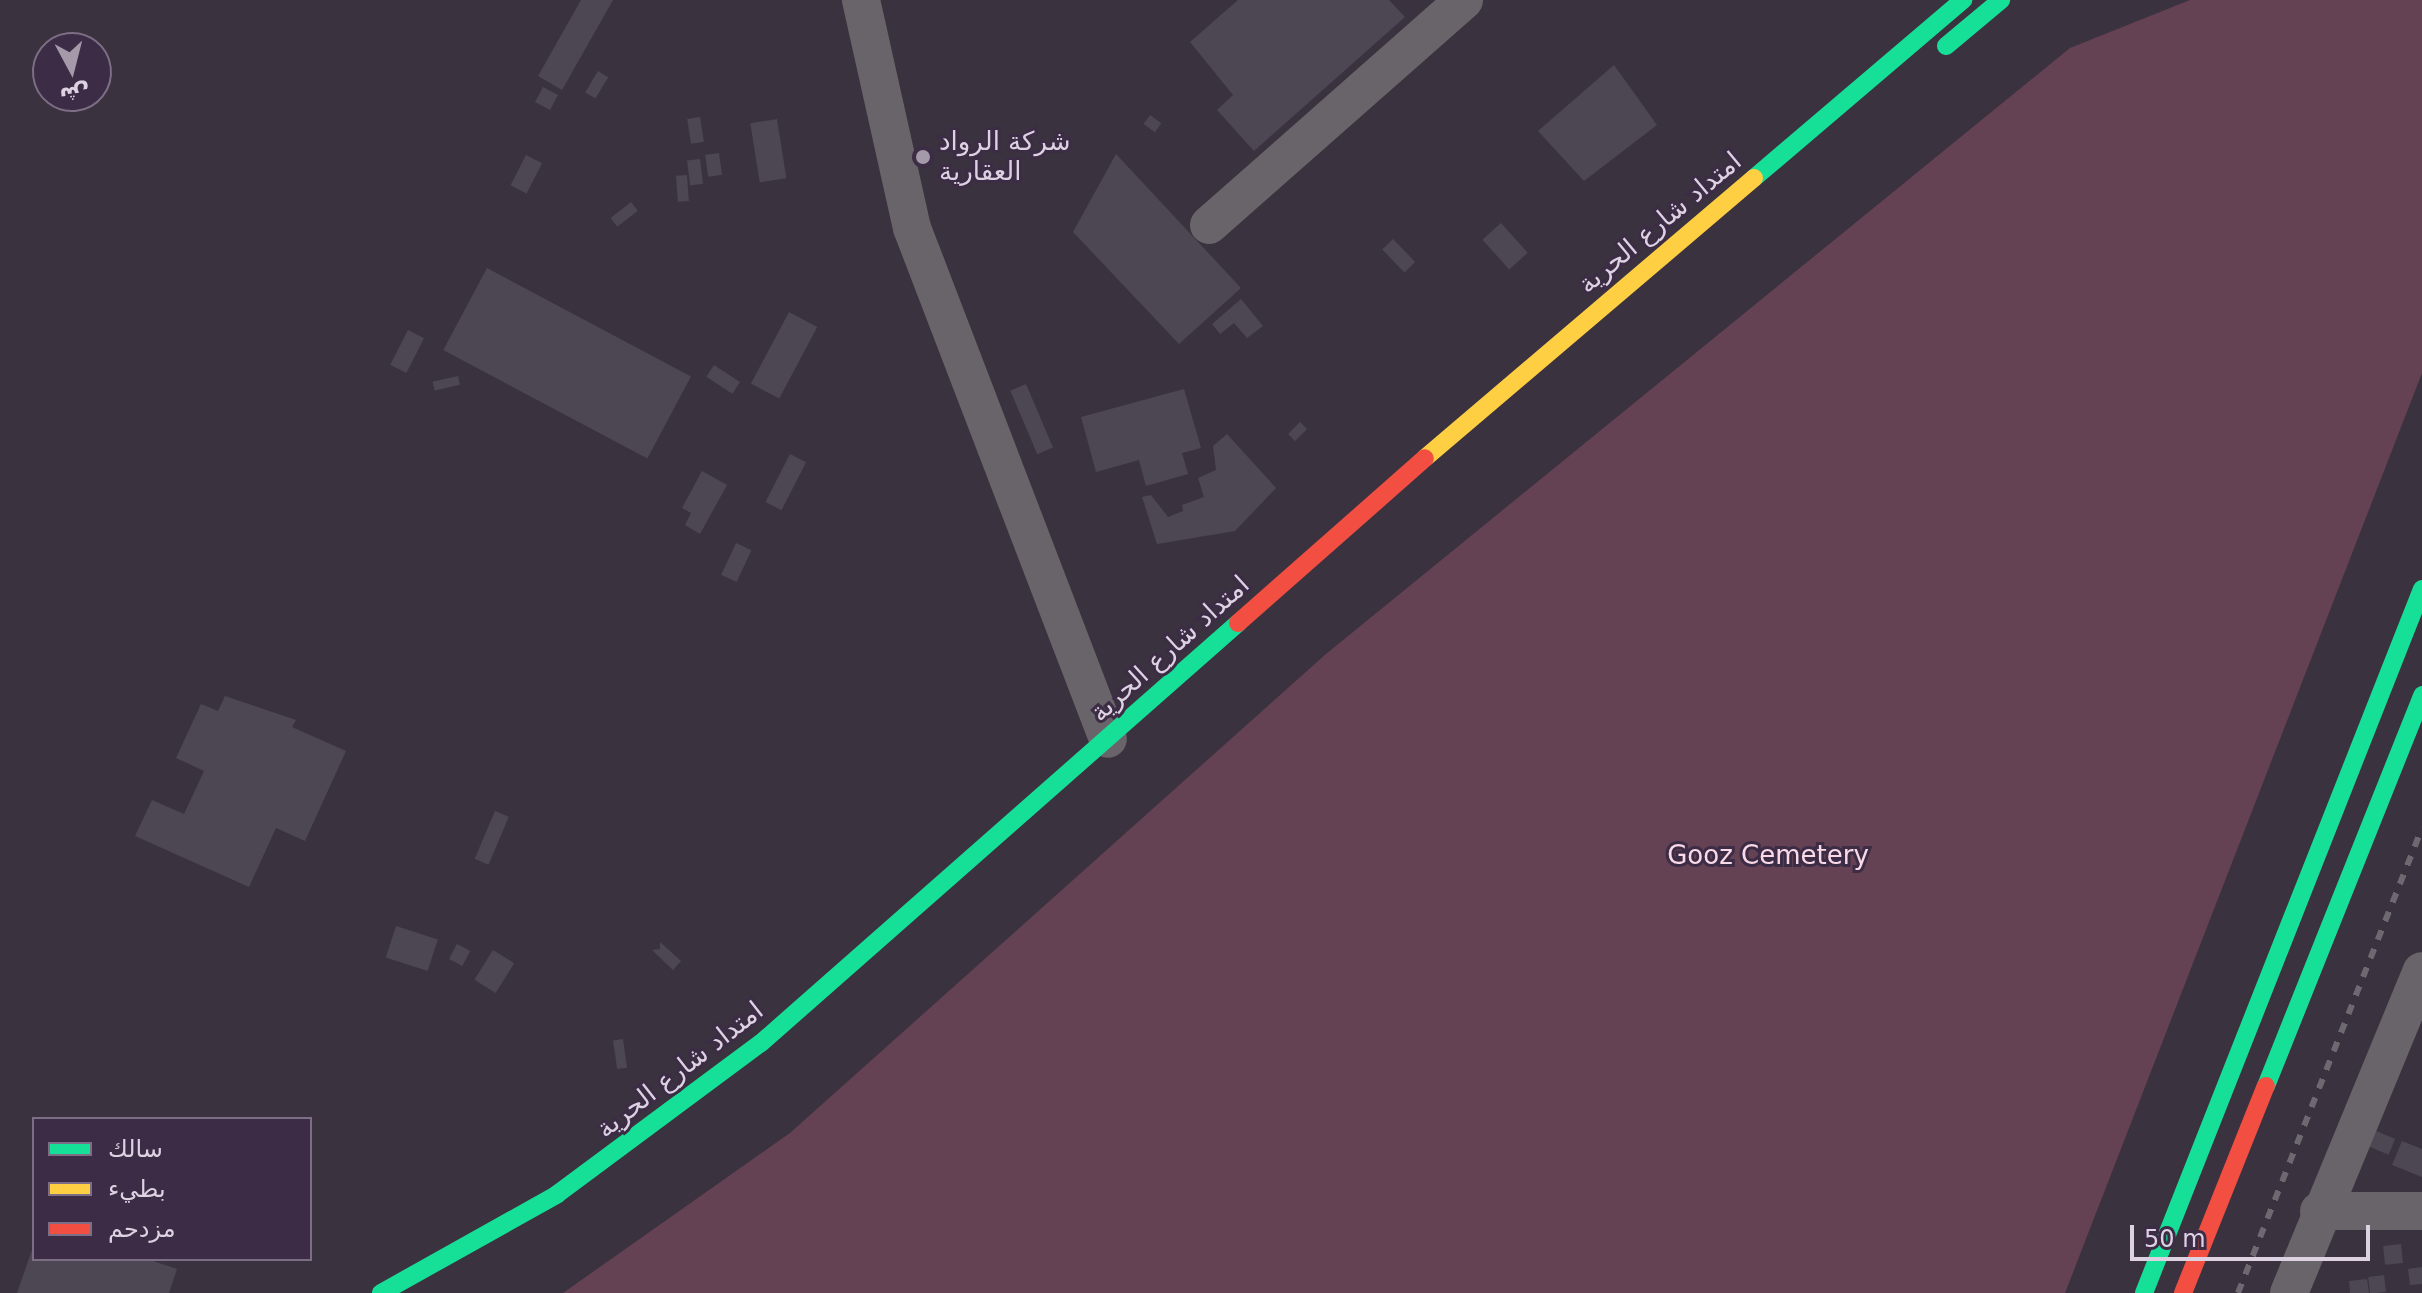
<!DOCTYPE html>
<meta charset="utf-8">
<style>
body{margin:0}
#map{position:relative;width:2422px;height:1293px;overflow:hidden;background:#3b323f;font-family:"DejaVu Sans",Vazirmatn,sans-serif}
div>[style]{position:absolute}
[style*='--x']{left:calc(var(--x)*1px);top:calc(var(--y)*1px);width:calc(var(--w)*1px);rotate:calc(var(--a)*1deg)}
.green>*{inset:0;background:#654253}
.building>*{inset:0;background:#4d4753;transform-origin:0 0}
.street>*{height:38px;margin:-19px;padding:0 19px;transform-origin:19px;border-radius:19px;background:#696469}
.fast>*{height:18px;margin:-9px;padding:0 9px;transform-origin:9px;border-radius:9px;background:#16e098}
.slow>*{height:18px;margin:-9px;padding:0 9px;transform-origin:9px;border-radius:9px;background:#ffcf43}
.jam>*{height:18px;margin:-9px;padding:0 9px;transform-origin:9px;border-radius:9px;background:#f24e42}
.rail>*{height:6px;margin-top:-3px;transform-origin:0;background:repeating-linear-gradient(90deg,#6e6971 0 10px,transparent 0 20px)}
.dots>*{width:22px;height:22px;translate:-50% -50%;box-sizing:border-box;border:4px solid #3c2c45;border-radius:50%}
span{translate:-50% -50%;white-space:nowrap;text-align:center;line-height:1.15;-webkit-text-stroke:6px #3c2c45;paint-order:stroke}
.poi-label{font-size:26px;color:#ddd2e2}
.left{translate:0 -50%;text-align:left}
.street-label{font-size:26px;color:#ddd2e2}
.park-label{font-size:26px;color:#fbdae8}
.legend{position:absolute;left:32px;top:1117px;width:280px;height:144px;box-sizing:border-box;background:#3c2c45;border:2px solid #7c6e84;margin:0;padding:10px 14px;list-style:none;font-size:24px;color:#ddd2e2}
.legend li{display:flex;align-items:center;gap:16px;height:40px}
.legend b{width:40px;border:2px solid #7c6e84}
.north{position:absolute;left:32px;top:32px;width:80px;height:80px;box-sizing:border-box;background:#3c2c45;border:2px solid #7c6e84;border-radius:50%;rotate:173deg;font-size:22px;font-weight:700;line-height:32px;text-align:center;color:#ddd2e2}
.north::after{content:'';display:block;margin:auto;width:28px;height:36px;background:#a49aa9;clip-path:polygon(50% 0,100% 100%,50% 72%,0 100%)}
.scale{position:absolute;left:2130px;top:1225px;width:240px;height:36px;box-sizing:border-box;border:4px solid #ddd2e2;border-top:0;padding-left:10px;font-size:24px;line-height:28px;white-space:nowrap;color:#ddd2e2;-webkit-text-stroke:6px #3c2c45;paint-order:stroke}
</style>
<div id="map">
<div class="green">
<i style="clip-path:polygon(2190px 0,2422px 0,2422px 373px,2065px 1293px,563px 1293px,790px 1133px,1326px 654px,2070px 48px)"></i>
</div>
<div class="building">
<i style="clip-path:polygon(581px 0,613px 0,562px 90px,538px 76px)"></i>
<i style="clip-path:polygon(1238px 0,1389px 0,1405px 17px,1254px 151px,1217px 110px,1233px 95px,1190px 42px)"></i>
<i style="clip-path:polygon(1614px 65px,1657px 125px,1584px 181px,1538px 131px)"></i>
<i style="left:598px;top:71px;width:12px;height:25px;rotate:31deg"></i>
<i style="left:543px;top:87px;width:17px;height:17px;rotate:28deg"></i>
<i style="left:1150px;top:115px;width:14px;height:11px;rotate:36deg"></i>
<i style="left:700px;top:117px;width:25px;height:13px;rotate:81deg"></i>
<i style="left:777px;top:119px;width:60px;height:27px;rotate:81deg"></i>
<i style="left:719px;top:153px;width:22px;height:14px;rotate:82deg"></i>
<i style="clip-path:polygon(1116px 154px,1241px 288px,1179px 344px,1073px 232px)"></i>
<i style="left:526px;top:155px;width:18px;height:34px;rotate:27deg"></i>
<i style="left:700px;top:159px;width:25px;height:13px;rotate:83deg"></i>
<i style="left:687px;top:175px;width:26px;height:11px;rotate:86deg"></i>
<i style="left:631px;top:202px;width:11px;height:26px;rotate:52deg"></i>
<i style="left:1501px;top:223px;width:40px;height:25px;rotate:48deg"></i>
<i style="left:1393px;top:239px;width:32px;height:15px;rotate:46deg"></i>
<i style="left:487px;top:268px;width:231px;height:93px;rotate:28deg"></i>
<i style="clip-path:polygon(1241px 299px,1263px 326px,1247px 338px,1234px 323px,1220px 334px,1212px 324px)"></i>
<i style="left:789px;top:312px;width:32px;height:81px;rotate:28deg"></i>
<i style="left:408px;top:330px;width:18px;height:39px;rotate:27deg"></i>
<i style="left:714px;top:365px;width:31px;height:14px;rotate:33deg"></i>
<i style="left:458px;top:376px;width:9px;height:26px;rotate:77deg"></i>
<i style="left:1026px;top:384px;width:69px;height:17px;rotate:67deg"></i>
<i style="clip-path:polygon(1184px 389px,1201px 448px,1182px 453px,1188px 474px,1146px 486px,1139px 460px,1096px 472px,1081px 417px)"></i>
<i style="left:1300px;top:422px;width:10px;height:17px;rotate:45deg"></i>
<i style="clip-path:polygon(1227px 434px,1276px 488px,1235px 531px,1157px 544px,1142px 497px,1151px 495px,1168px 517px,1183px 511px,1182px 505px,1204px 497px,1198px 478px,1216px 470px,1213px 446px)"></i>
<i style="left:790px;top:454px;width:18px;height:54px;rotate:27deg"></i>
<i style="clip-path:polygon(702px 471px,727px 485px,700px 534px,685px 525px,691px 513px,682px 508px)"></i>
<i style="left:736px;top:543px;width:17px;height:35px;rotate:25deg"></i>
<i style="clip-path:polygon(225px 696px,296px 720px,292px 727px,346px 751px,305px 841px,276px 828px,249px 887px,135px 836px,152px 800px,184px 814px,204px 771px,176px 758px,201px 704px,218px 711px)"></i>
<i style="left:495px;top:811px;width:15px;height:52px;rotate:23deg"></i>
<i style="left:396px;top:926px;width:44px;height:33px;rotate:18deg"></i>
<i style="clip-path:polygon(660px 942px,681px 961px,673px 970px,652px 950px,660px 949px)"></i>
<i style="left:457px;top:944px;width:15px;height:17px;rotate:28deg"></i>
<i style="left:493px;top:950px;width:25px;height:35px;rotate:32deg"></i>
<i style="left:623px;top:1039px;width:29px;height:10px;rotate:82deg"></i>
<i style="left:2374px;top:1130px;width:23px;height:17px;rotate:23deg"></i>
<i style="clip-path:polygon(2402px 1141px,2422px 1149px,2422px 1177px,2392px 1165px)"></i>
<i style="clip-path:polygon(34px 1244px,34px 1259px,147px 1259px,177px 1269px,169px 1293px,17px 1293px)"></i>
<i style="left:2401px;top:1244px;width:19px;height:18px;rotate:84deg"></i>
<i style="clip-path:polygon(2422px 1267px,2422px 1284px,2410px 1285px,2408px 1269px)"></i>
<i style="left:2384px;top:1275px;width:17px;height:16px;rotate:83deg"></i>
<i style="clip-path:polygon(2367px 1279px,2369px 1293px,2350px 1293px,2349px 1281px)"></i>
</div>
<div class="street">
<i style="--x:861;--y:0;--w:234;--a:77.4"></i>
<i style="--x:912;--y:228;--w:547;--a:69.02"></i>
<i style="--x:1209;--y:225;--w:340;--a:-41.4"></i>
<i style="--x:2319;--y:1211;--w:103;--a:0"></i>
<i style="--x:2289;--y:1293;--w:348;--a:-67.6"></i>
</div>
<div class="fast">
<i style="--x:1946;--y:46;--w:72;--a:-39.9"></i>
<i style="--x:1754;--y:178;--w:275;--a:-40.4"></i>
<i style="--x:2266;--y:1086;--w:421;--a:-68.2"></i>
<i style="--x:381;--y:1293;--w:201;--a:-29.2"></i>
<i style="--x:556;--y:1195;--w:255;--a:-36.6"></i>
<i style="--x:761;--y:1043;--w:636;--a:-41.36"></i>
<i style="--x:2144;--y:1293;--w:757;--a:-68.45"></i>
</div>
<div class="slow">
<i style="--x:1425;--y:458;--w:432;--a:-40.4"></i>
</div>
<div class="jam">
<i style="--x:1238;--y:623;--w:249;--a:-41.4"></i>
<i style="--x:2183;--y:1293;--w:223;--a:-68.2"></i>
</div>
<div class="rail">
<i style="--x:2238;--y:1293;--w:500;--a:-68.41"></i>
</div>
<div class="dots">
<i style="left:923px;top:157px;background:#a49aa9"></i>
</div>
<div class="poi-label">
<span class="left" style="left:939px;top:157px">شركة الرواد<br>العقارية</span>
</div>
<div class="street-label">
<span style="left:1660px;top:223px;rotate:-40deg">امتداد شارع الحرية</span>
<span style="left:1170px;top:649px;rotate:-42deg">امتداد شارع الحرية</span>
<span style="left:680px;top:1070px;rotate:-38deg">امتداد شارع الحرية</span>
</div>
<div class="park-label">
<span style="left:1768px;top:856px">Gooz Cemetery</span>
</div>
<ul class="legend">
<li><b style="height:10px;background:#16e098"></b>سالك</li>
<li><b style="height:10px;background:#ffcf43"></b>بطيء</li>
<li><b style="height:10px;background:#f24e42"></b>مزدحم</li>
</ul>
<div class="north">ش</div>
<div class="scale">50 m</div>
</div>
